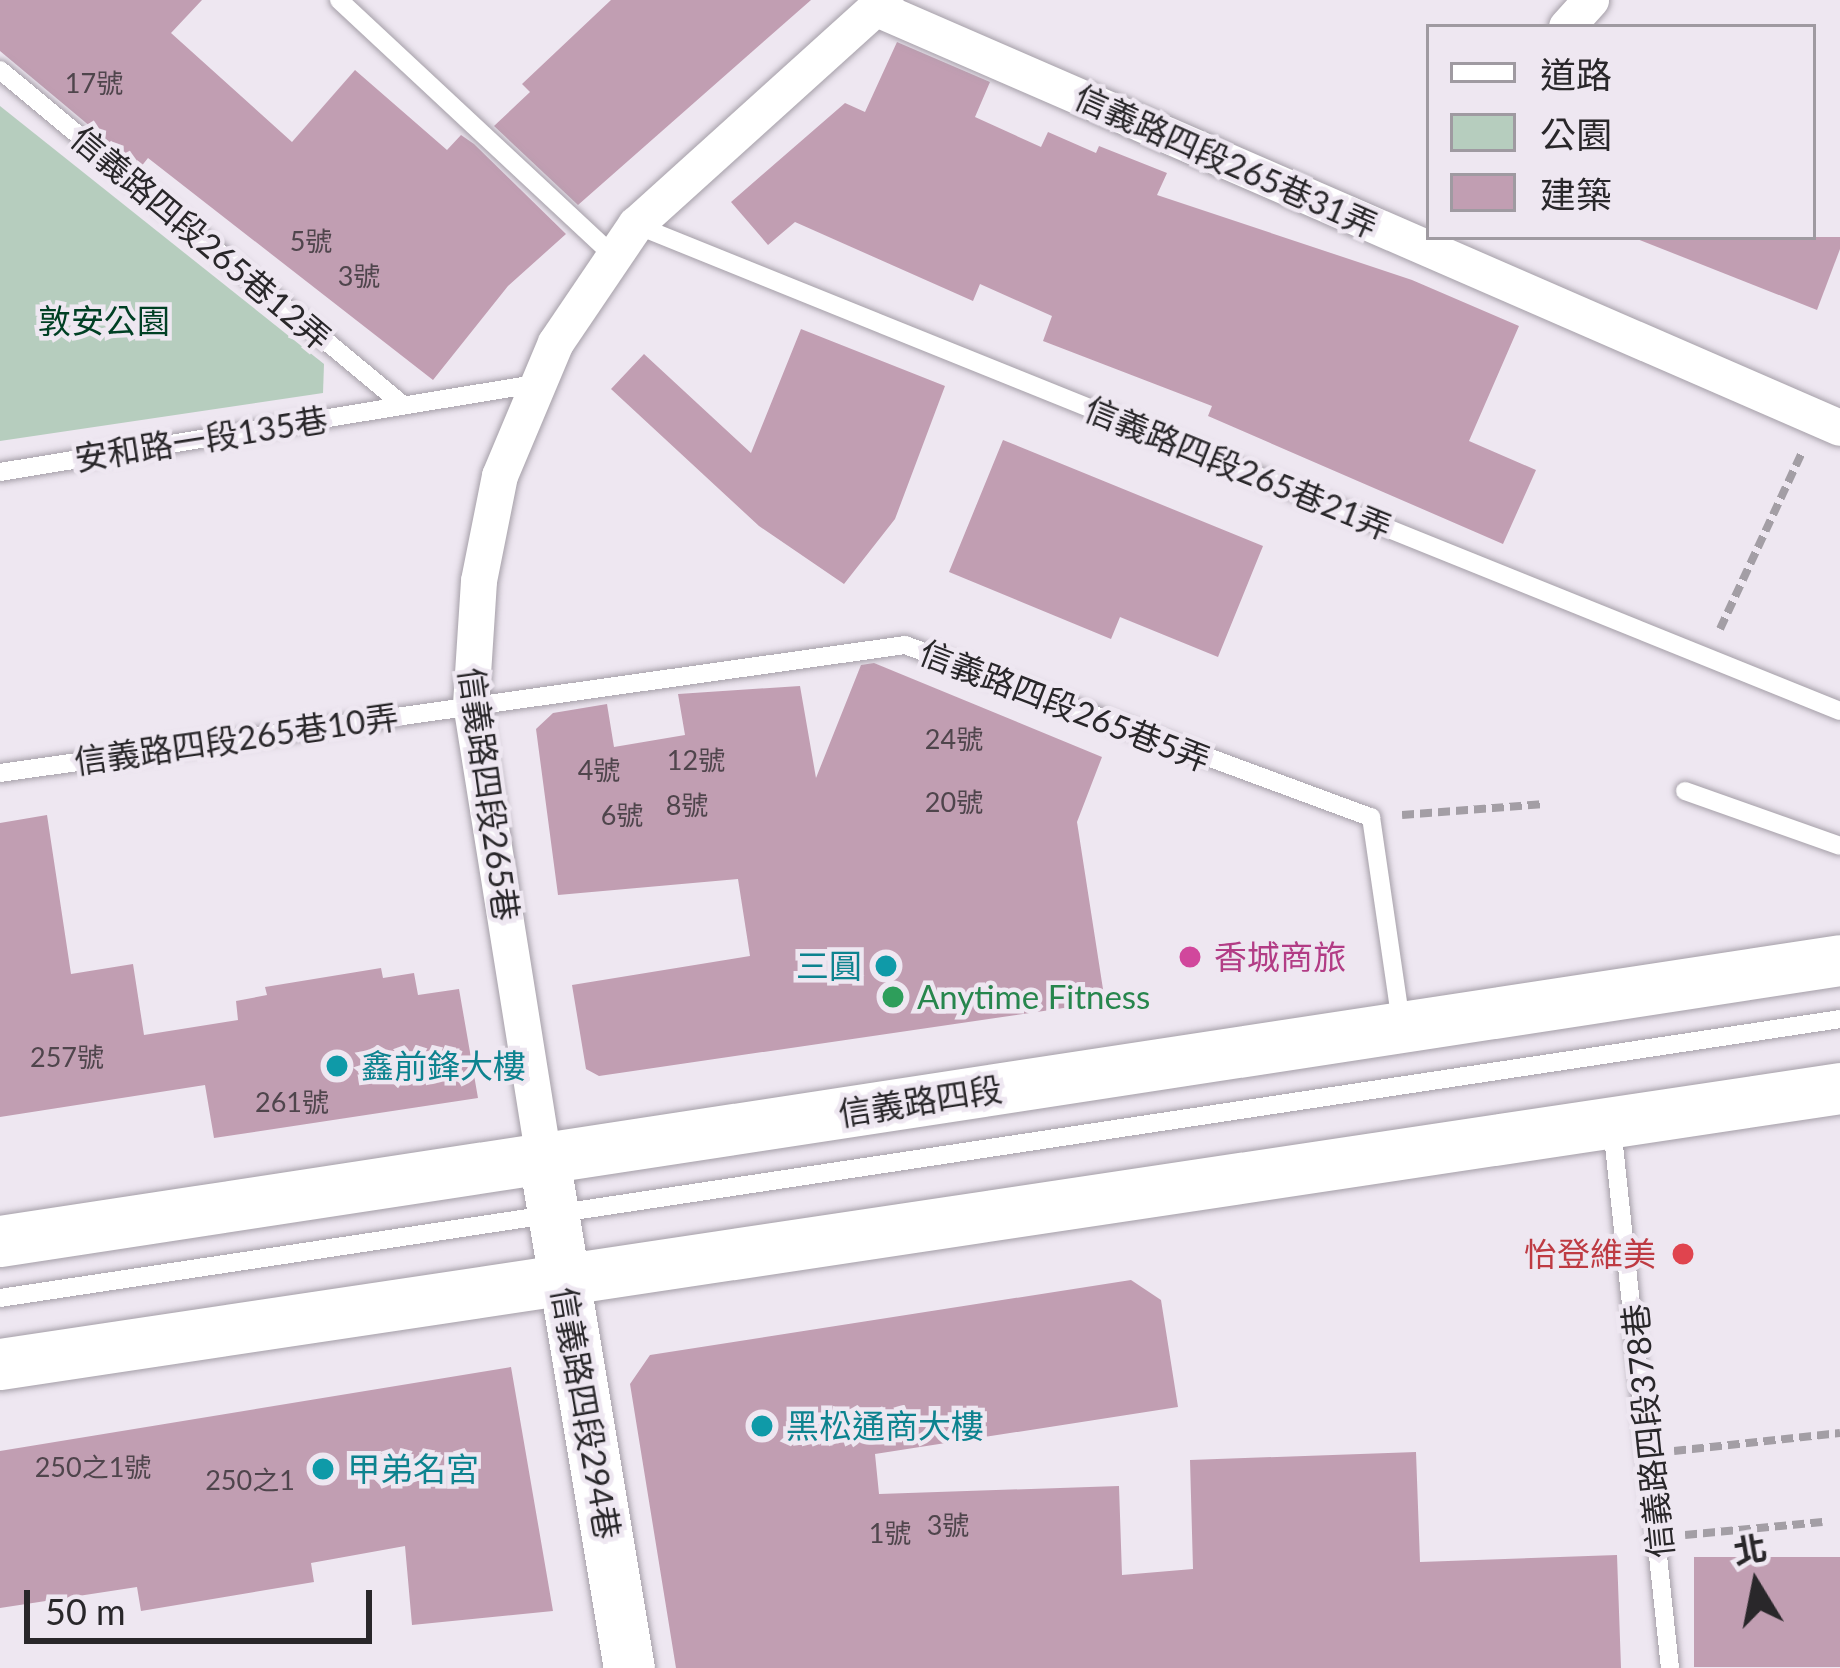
<!DOCTYPE html>
<meta charset="utf-8">
<style>
body{margin:0}
#map{position:relative;width:1840px;height:1668px;overflow:hidden;background:#eee7f1;font-family:Lato,"Noto Sans TC",sans-serif}
div>[style]{position:absolute}
[style*='--x']{left:calc(var(--x)*1px);top:calc(var(--y)*1px);width:calc(var(--w)*1px);rotate:calc(var(--a)*1deg)}
.green>*{inset:0;background:#b6cdbe}
.building>*{inset:0;background:#c19eb2;transform-origin:0 0}
.path>*{height:8px;margin-top:-4px;transform-origin:0;background:repeating-linear-gradient(90deg,#a39ea5 0 12px,transparent 0 18px)}
.roads{filter:drop-shadow(0 0 3px #a59fa8) drop-shadow(0 0 3px #a59fa8)}
.lane>*{height:18px;margin:-9px;padding:0 9px;transform-origin:9px;border-radius:9px;background:#fff}
.street>*{height:36px;margin:-18px;padding:0 18px;transform-origin:18px;border-radius:18px;background:#fff}
.secondary>*{height:51px;margin:-25.5px;padding:0 25.5px;transform-origin:25.5px;border-radius:25.5px;background:#fff}
.dots>*{width:33px;height:33px;translate:-50% -50%;box-sizing:border-box;border:6px solid #eee7f1;border-radius:50%}
span{translate:-50% -50%;white-space:nowrap;text-align:center;line-height:1.15;-webkit-text-stroke:9px #eee7f1;paint-order:stroke}
.number-label{font-size:27px;color:#4f454c}
.number-label span{-webkit-text-stroke-width:0}
.street-label{font-size:33px;color:#29272a}
.park-label{font-size:33px;color:#004024}
.hotel-label{font-size:33px;color:#b23c85}
.left{translate:0 -50%;text-align:left}
.culture-label{font-size:33px;color:#0d838f}
.right{translate:-100% -50%;text-align:right}
.leisure-label{font-size:33px;color:#27864d}
.health-label{font-size:33px;color:#be3a42}
.legend{position:absolute;left:1426px;top:24px;width:390px;height:216px;box-sizing:border-box;background:#eee7f1;border:3px solid #9f9aa1;margin:0;padding:15px 21px;list-style:none;font-size:36px;color:#29272a}
.legend li{display:flex;align-items:center;gap:24px;height:60px}
.legend b{width:60px;border:3px solid #9f9aa1}
.north{position:absolute;left:1696px;top:1524px;width:120px;height:120px;-webkit-text-stroke:9px #eee7f1;paint-order:stroke;rotate:350deg;font-size:33px;font-weight:700;line-height:48px;text-align:center;color:#29272a}
.north::after{content:'';display:block;margin:auto;width:42px;height:54px;background:#29272a;clip-path:polygon(50% 0,100% 100%,50% 72%,0 100%)}
.scale{position:absolute;left:24px;top:1590px;width:348px;height:54px;box-sizing:border-box;border:6px solid #29272a;border-top:0;padding-left:15px;font-size:36px;line-height:42px;white-space:nowrap;color:#29272a;-webkit-text-stroke:9px #eee7f1;paint-order:stroke}
</style>
<div id="map">
<div class="green">
<i style="clip-path:polygon(0 106px,324px 364px,323px 393px,0 441px)"></i>
</div>
<div class="building">
<i style="clip-path:polygon(0 0,202px 0,171px 33px,292px 142px,355px 70px,447px 150px,461px 135px,474px 144px,566px 234px,508px 286px,433px 380px,148px 158px,140px 168px,0 51px)"></i>
<i style="clip-path:polygon(611px 0,811px 0,578px 205px,494px 126px,530px 92px,522px 84px)"></i>
<i style="clip-path:polygon(897px 42px,990px 82px,975px 117px,1041px 147px,1048px 132px,1096px 153px,1099px 146px,1167px 173px,1157px 195px,1412px 280px,1519px 326px,1469px 441px,1536px 470px,1503px 544px,1208px 416px,1212px 406px,1043px 341px,1052px 316px,980px 284px,973px 301px,795px 222px,768px 245px,731px 202px,845px 103px,865px 112px)"></i>
<i style="clip-path:polygon(1632px 237px,1840px 237px,1840px 249px,1817px 310px)"></i>
<i style="clip-path:polygon(801px 329px,945px 386px,895px 519px,844px 584px,759px 526px,611px 389px,644px 354px,751px 453px)"></i>
<i style="clip-path:polygon(1003px 440px,1263px 546px,1218px 657px,1120px 617px,1111px 639px,949px 572px)"></i>
<i style="clip-path:polygon(874px 663px,1102px 757px,1077px 822px,1105px 1002px,599px 1076px,586px 1069px,572px 985px,750px 956px,738px 879px,558px 895px,536px 729px,553px 713px,607px 704px,614px 747px,685px 735px,678px 694px,800px 686px,816px 778px,861px 665px)"></i>
<i style="clip-path:polygon(47px 815px,71px 974px,133px 964px,144px 1035px,238px 1020px,236px 1001px,267px 995px,265px 987px,381px 968px,383px 978px,414px 973px,418px 995px,459px 989px,478px 1098px,214px 1138px,205px 1085px,0 1117px,0 823px)"></i>
<i style="clip-path:polygon(1131px 1280px,1161px 1300px,1178px 1407px,875px 1454px,879px 1494px,1119px 1486px,1122px 1575px,1193px 1569px,1190px 1460px,1416px 1452px,1420px 1562px,1617px 1555px,1621px 1668px,676px 1668px,630px 1384px,650px 1355px)"></i>
<i style="clip-path:polygon(511px 1367px,553px 1611px,412px 1625px,405px 1546px,311px 1563px,314px 1582px,141px 1611px,137px 1587px,0 1608px,0 1451px)"></i>
<i style="left:1840px;top:1557px;width:110px;height:146px;rotate:90deg"></i>
</div>
<div class="path">
<i style="--x:1720;--y:629;--w:195;--a:-65.1"></i>
<i style="--x:1402;--y:815;--w:143;--a:-4.4"></i>
<i style="--x:1674;--y:1451;--w:167;--a:-6.2"></i>
<i style="--x:1685;--y:1535;--w:138;--a:-5.4"></i>
</div>
<div class="roads">
<div class="lane">
<i style="--x:339;--y:0;--w:374;--a:43"></i>
<i style="--x:0;--y:70;--w:524;--a:39.74"></i>
<i style="--x:636;--y:225;--w:1298;--a:21.98"></i>
<i style="--x:0;--y:472;--w:542;--a:-9.34"></i>
<i style="--x:0;--y:773;--w:914;--a:-8.05"></i>
<i style="--x:905;--y:645;--w:497;--a:20.3"></i>
<i style="--x:1371;--y:817;--w:207;--a:81.7"></i>
<i style="--x:1685;--y:791;--w:164;--a:19.5"></i>
<i style="--x:1612;--y:1127;--w:544;--a:83.88"></i>
<i style="--x:0;--y:1298;--w:1861;--a:-8.62"></i>
</div>
<div class="street">
<i style="--x:875;--y:8;--w:1052;--a:23.52"></i>
<i style="--x:1567;--y:27;--w:36;--a:-48"></i>
<i style="--x:544;--y:1159;--w:460;--a:-99.1"></i>
<i style="--x:471;--y:705;--w:124;--a:-86.3"></i>
<i style="--x:479;--y:581;--w:107;--a:-78.7"></i>
<i style="--x:500;--y:476;--w:144;--a:-67.2"></i>
<i style="--x:556;--y:343;--w:143;--a:-55.9"></i>
<i style="--x:636;--y:225;--w:336;--a:-42.1"></i>
</div>
<div class="secondary">
<i style="--x:544;--y:1159;--w:516;--a:80.52"></i>
<i style="--x:0;--y:1241;--w:1861;--a:-8.68"></i>
<i style="--x:0;--y:1364;--w:1861;--a:-8.53"></i>
</div>
</div>
<div class="dots">
<i style="left:1190px;top:957px;background:#d1479c"></i>
<i style="left:886px;top:966px;background:#0f9aa8"></i>
<i style="left:893px;top:997px;background:#2e9e5b"></i>
<i style="left:337px;top:1066px;background:#0f9aa8"></i>
<i style="left:1683px;top:1254px;background:#e0444e"></i>
<i style="left:762px;top:1426px;background:#0f9aa8"></i>
<i style="left:323px;top:1469px;background:#0f9aa8"></i>
</div>
<div class="number-label">
<span style="left:94px;top:83px">17號</span>
<span style="left:311px;top:241px">5號</span>
<span style="left:359px;top:276px">3號</span>
<span style="left:954px;top:739px">24號</span>
<span style="left:696px;top:760px">12號</span>
<span style="left:599px;top:770px">4號</span>
<span style="left:954px;top:802px">20號</span>
<span style="left:687px;top:805px">8號</span>
<span style="left:622px;top:815px">6號</span>
<span style="left:67px;top:1057px">257號</span>
<span style="left:292px;top:1102px">261號</span>
<span style="left:93px;top:1467px">250之1號</span>
<span style="left:250px;top:1480px">250之1</span>
<span style="left:948px;top:1525px">3號</span>
<span style="left:890px;top:1533px">1號</span>
</div>
<div class="street-label">
<span style="left:1226px;top:161px;rotate:24deg">信義路四段265巷31弄</span>
<span style="left:201px;top:238px;rotate:40deg">信義路四段265巷12弄</span>
<span style="left:201px;top:439px;rotate:-9deg">安和路一段135巷</span>
<span style="left:1238px;top:468px;rotate:22deg">信義路四段265巷21弄</span>
<span style="left:1065px;top:706px;rotate:21deg">信義路四段265巷5弄</span>
<span style="left:236px;top:739px;rotate:-8deg">信義路四段265巷10弄</span>
<span style="left:489px;top:794px;rotate:82deg">信義路四段265巷</span>
<span style="left:920px;top:1101px;rotate:-9deg">信義路四段</span>
<span style="left:586px;top:1413px;rotate:80deg">信義路四段294巷</span>
<span style="left:1648px;top:1431px;rotate:-96deg">信義路四段378巷</span>
</div>
<div class="park-label">
<span style="left:104px;top:321px">敦安公園</span>
</div>
<div class="hotel-label">
<span class="left" style="left:1214px;top:957px">香城商旅</span>
</div>
<div class="culture-label">
<span class="right" style="left:862px;top:966px">三圓</span>
<span class="left" style="left:361px;top:1066px">鑫前鋒大樓</span>
<span class="left" style="left:786px;top:1426px">黑松通商大樓</span>
<span class="left" style="left:347px;top:1469px">甲弟名宮</span>
</div>
<div class="leisure-label">
<span class="left" style="left:917px;top:997px">Anytime Fitness</span>
</div>
<div class="health-label">
<span class="right" style="left:1656px;top:1254px">怡登維美</span>
</div>
<ul class="legend">
<li><b style="height:15px;background:#fff"></b>道路</li>
<li><b style="height:33px;background:#b6cdbe"></b>公園</li>
<li><b style="height:33px;background:#c19eb2"></b>建築</li>
</ul>
<div class="north">北</div>
<div class="scale">50 m</div>
</div>
